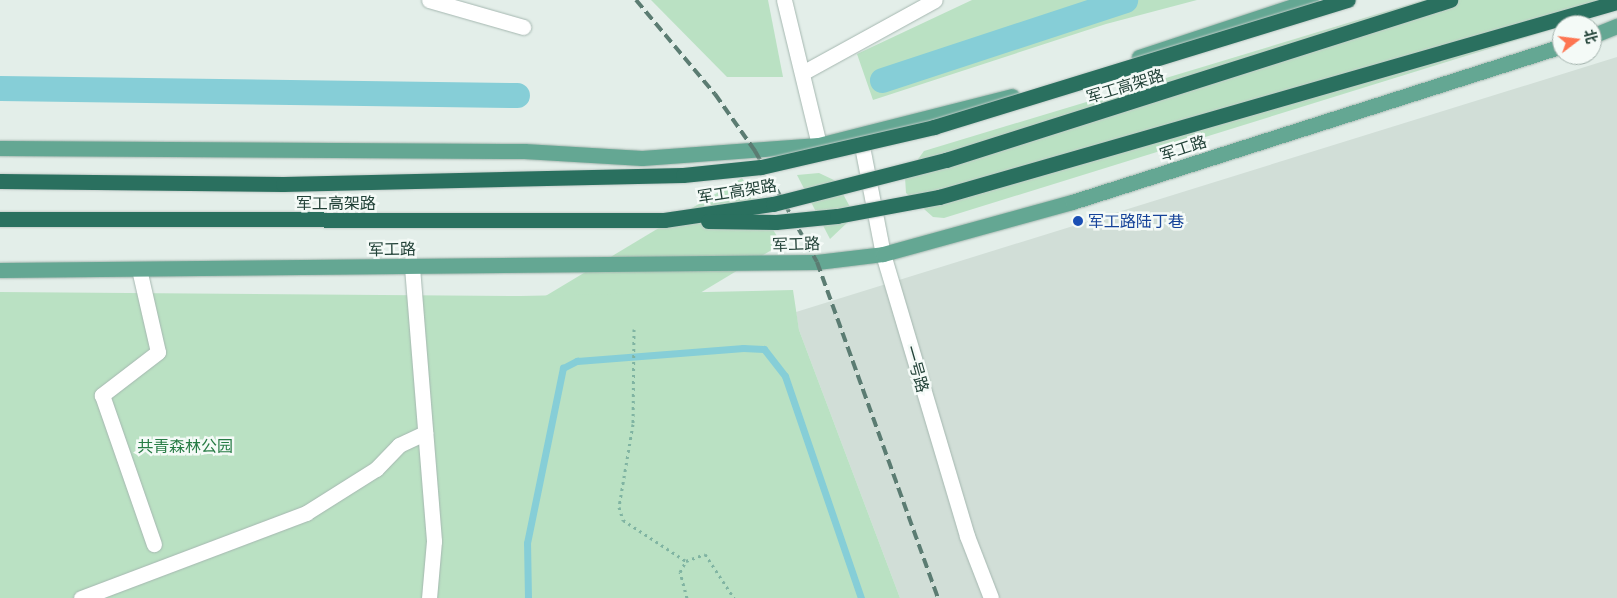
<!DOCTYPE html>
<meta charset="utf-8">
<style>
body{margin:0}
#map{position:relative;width:1617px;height:598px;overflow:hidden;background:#e3eee9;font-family:"Golos Text","Noto Sans SC",sans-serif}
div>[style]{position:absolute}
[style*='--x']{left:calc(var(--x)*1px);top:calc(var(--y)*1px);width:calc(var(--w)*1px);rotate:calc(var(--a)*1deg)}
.built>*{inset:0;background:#d1ded7}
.green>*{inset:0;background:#bae1c3;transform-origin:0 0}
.stream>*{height:7px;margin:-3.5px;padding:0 3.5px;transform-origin:3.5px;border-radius:3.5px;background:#86ced7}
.canal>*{height:25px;margin:-12.5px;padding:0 12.5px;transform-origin:12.5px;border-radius:12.5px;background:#86ced7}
.path>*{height:3px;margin-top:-1.5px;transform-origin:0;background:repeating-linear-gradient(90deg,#80b4a2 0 2.5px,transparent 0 6.5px)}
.roads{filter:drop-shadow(0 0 1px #a5b7b0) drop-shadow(0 0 1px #a5b7b0)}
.minor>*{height:15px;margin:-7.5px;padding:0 7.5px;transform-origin:7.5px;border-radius:7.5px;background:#fff}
.major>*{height:15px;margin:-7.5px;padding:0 7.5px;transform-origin:7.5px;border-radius:7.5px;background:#64a793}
.rail>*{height:4px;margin-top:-2px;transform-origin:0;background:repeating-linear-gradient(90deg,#5b7c72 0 10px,transparent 0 15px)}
.bridges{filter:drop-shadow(0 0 1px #c1cac7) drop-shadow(0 0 1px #c1cac7)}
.highway-bridge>*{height:15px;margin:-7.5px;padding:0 7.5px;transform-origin:7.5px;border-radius:7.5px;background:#2a705f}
.dots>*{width:14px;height:14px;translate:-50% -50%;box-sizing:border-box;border:2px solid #f4faf7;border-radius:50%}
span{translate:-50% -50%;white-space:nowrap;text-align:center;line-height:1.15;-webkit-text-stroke:5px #f4faf7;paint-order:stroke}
.street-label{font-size:16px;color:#214137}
.transit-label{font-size:16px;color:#164399}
.left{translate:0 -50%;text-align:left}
.park-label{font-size:16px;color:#277c45}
.north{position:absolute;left:1552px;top:15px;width:50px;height:50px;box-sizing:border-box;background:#f4faf7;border:1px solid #a0b0aa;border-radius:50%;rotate:75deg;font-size:14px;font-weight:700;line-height:20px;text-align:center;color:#214137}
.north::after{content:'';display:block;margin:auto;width:18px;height:22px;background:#fd7551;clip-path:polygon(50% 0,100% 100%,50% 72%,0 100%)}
</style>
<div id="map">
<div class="built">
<i style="clip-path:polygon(1617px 57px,1617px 598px,900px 598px,799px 330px,796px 312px)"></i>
</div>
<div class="green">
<i style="clip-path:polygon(651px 0,768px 0,783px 77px,727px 77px)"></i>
<i style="clip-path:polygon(972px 0,1197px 0,1106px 24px,873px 100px,857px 54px)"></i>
<i style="clip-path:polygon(1424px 0,1617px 0,1617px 9px,944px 218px,933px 217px,906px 193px,905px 177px,924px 151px)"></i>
<i style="clip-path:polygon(819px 173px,836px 181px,850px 207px,849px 221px,830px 239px,797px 175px)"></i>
<i style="left:742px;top:178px;width:77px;height:742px;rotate:59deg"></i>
<i style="clip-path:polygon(793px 290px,799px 330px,900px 598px,0 598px,0 292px,521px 296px)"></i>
</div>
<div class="stream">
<i style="--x:528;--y:598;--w:55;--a:-91"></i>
<i style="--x:527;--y:543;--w:179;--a:-78.4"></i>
<i style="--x:563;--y:368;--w:16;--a:-27"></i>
<i style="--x:577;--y:361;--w:167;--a:-4.5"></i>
<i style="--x:743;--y:348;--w:21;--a:3"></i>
<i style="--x:764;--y:349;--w:34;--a:52"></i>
<i style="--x:785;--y:376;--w:235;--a:71.1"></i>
</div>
<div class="canal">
<i style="--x:882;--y:80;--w:256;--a:-18.2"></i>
<i style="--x:0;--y:88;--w:517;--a:0.78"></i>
</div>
<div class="path">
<i style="--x:634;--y:329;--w:95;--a:90.6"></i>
<i style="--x:633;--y:424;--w:84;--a:99.6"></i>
<i style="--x:619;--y:507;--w:14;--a:73"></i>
<i style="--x:623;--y:520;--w:75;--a:33.1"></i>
<i style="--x:687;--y:598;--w:27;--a:-105"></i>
<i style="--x:680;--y:572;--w:13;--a:-61"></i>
<i style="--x:686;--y:561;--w:20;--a:-20"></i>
<i style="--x:705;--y:554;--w:53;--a:56.6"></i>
</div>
<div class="roads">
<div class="minor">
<i style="--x:429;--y:0;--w:98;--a:16"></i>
<i style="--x:784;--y:0;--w:149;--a:76.4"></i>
<i style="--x:804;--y:72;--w:149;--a:-28.8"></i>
<i style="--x:860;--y:136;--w:120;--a:79"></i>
<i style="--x:883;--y:254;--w:294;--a:73.4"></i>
<i style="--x:967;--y:536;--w:66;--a:68.8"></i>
<i style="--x:412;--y:267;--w:275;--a:85.4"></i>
<i style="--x:434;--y:541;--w:57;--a:95"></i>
<i style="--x:139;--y:269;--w:85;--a:77.1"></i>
<i style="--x:158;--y:352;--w:71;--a:142.5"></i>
<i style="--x:102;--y:395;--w:158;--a:70.8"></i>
<i style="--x:81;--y:598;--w:241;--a:-20.7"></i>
<i style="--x:306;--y:513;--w:83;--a:-32.2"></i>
<i style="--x:376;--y:469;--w:33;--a:-46"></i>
<i style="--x:399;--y:445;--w:29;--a:-25"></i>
</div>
<div class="major">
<i style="--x:1592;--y:36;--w:27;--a:-22"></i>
<i style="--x:1139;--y:57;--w:181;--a:-18.3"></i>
<i style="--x:0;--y:148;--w:524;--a:0.33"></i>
<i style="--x:524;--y:151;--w:118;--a:3.4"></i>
<i style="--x:642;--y:158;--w:177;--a:-4.2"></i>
<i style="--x:819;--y:145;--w:199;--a:-14.2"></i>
<i style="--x:0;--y:270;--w:817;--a:-0.56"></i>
<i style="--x:817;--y:262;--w:66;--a:-6.9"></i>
<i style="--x:883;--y:254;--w:196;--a:-15.4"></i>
<i style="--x:1072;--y:202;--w:514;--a:-17.66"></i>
</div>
</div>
<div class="rail">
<i style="--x:636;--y:0;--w:123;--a:50"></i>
<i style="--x:715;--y:94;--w:70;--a:54.9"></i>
<i style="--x:755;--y:151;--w:127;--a:60.8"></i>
<i style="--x:817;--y:262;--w:357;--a:70.2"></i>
</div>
<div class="bridges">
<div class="highway-bridge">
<i style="--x:0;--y:181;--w:283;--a:0.6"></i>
<i style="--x:283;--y:184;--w:400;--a:-1.3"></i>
<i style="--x:683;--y:175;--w:78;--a:-5.9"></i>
<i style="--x:761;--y:167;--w:178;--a:-13"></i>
<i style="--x:934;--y:127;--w:433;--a:-17.1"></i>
<i style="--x:0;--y:219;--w:664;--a:0.09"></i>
<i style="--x:664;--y:220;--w:110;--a:-8.4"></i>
<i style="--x:773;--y:204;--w:179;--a:-14.3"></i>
<i style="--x:946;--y:160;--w:529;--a:-17.61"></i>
<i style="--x:708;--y:221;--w:68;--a:0.8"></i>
<i style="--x:776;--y:222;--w:61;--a:-5.6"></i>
<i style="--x:837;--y:216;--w:104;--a:-10.6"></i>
<i style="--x:939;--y:197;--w:705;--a:-16.05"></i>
</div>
</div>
<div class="dots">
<i style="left:1078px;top:221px;background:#1a4fb4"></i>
</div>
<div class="street-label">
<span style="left:1125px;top:86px;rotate:-17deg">军工高架路</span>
<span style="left:1183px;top:148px;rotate:-18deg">军工路</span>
<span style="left:737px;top:191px;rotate:-9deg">军工高架路</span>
<span style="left:336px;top:203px">军工高架路</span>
<span style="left:796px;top:244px;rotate:-2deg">军工路</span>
<span style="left:392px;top:249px;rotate:-1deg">军工路</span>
<span style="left:917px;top:369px;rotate:74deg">一号路</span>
</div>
<div class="transit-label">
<span class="left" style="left:1088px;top:221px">军工路陆丁巷</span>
</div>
<div class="park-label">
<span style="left:185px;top:446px">共青森林公园</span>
</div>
<div class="north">北</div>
</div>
